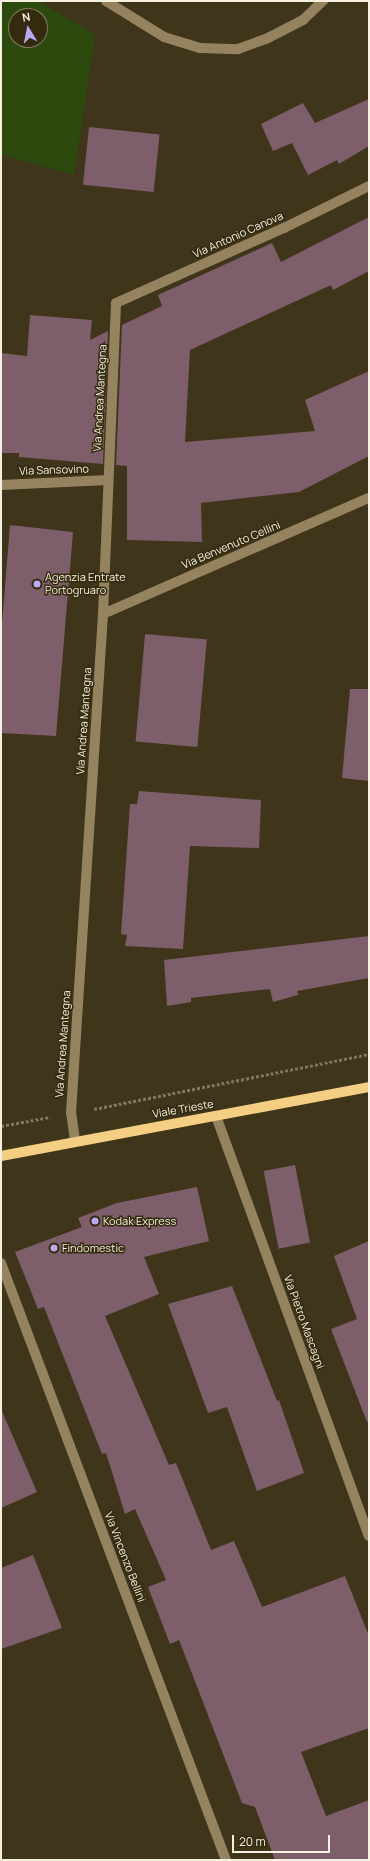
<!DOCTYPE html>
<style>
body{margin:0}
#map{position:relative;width:370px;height:1861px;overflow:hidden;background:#3f351a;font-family:Manrope,sans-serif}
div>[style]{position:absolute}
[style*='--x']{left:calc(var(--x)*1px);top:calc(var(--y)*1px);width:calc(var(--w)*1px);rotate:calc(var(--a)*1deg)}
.green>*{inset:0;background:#2c4a0d}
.building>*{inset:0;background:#7d5e6a;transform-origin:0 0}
.path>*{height:2.5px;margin-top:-1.25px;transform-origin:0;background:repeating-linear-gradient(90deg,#7e765e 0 3px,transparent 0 5px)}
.minor>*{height:10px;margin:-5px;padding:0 5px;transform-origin:5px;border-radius:5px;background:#95835f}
.major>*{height:10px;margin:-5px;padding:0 5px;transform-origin:5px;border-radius:5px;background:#f4cf83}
.dots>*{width:11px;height:11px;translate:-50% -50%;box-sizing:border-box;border:2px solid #342b0f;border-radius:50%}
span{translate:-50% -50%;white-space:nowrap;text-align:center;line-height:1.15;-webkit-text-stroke:3px #342b0f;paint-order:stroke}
.street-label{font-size:11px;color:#f6f0e0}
.poi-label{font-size:11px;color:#f6f0e0}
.left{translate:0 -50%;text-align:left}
.frame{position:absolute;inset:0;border:2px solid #f6f0e0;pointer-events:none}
.north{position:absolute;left:8px;top:8px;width:40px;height:40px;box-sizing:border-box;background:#342b0f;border:1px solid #827a63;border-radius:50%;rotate:350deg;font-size:11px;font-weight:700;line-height:16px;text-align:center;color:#f6f0e0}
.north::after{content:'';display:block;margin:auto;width:14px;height:18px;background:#baaaf6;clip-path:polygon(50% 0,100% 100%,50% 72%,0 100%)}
.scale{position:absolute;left:232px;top:1835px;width:98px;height:18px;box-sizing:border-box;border:2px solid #f6f0e0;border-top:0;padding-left:5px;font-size:12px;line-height:14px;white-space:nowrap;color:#f6f0e0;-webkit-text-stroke:3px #342b0f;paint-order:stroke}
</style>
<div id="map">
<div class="green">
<i style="clip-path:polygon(evenodd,1px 1px,38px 1px,95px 35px,74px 175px,1px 154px,1px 1px,16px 16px,40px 16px,40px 40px,16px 40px,16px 16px)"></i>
</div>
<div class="building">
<i style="clip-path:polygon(369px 99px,369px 146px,339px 164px,337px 160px,308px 175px,292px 143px,273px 151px,261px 124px,303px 103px,315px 123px)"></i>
<i style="left:89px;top:127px;width:71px;height:58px;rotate:6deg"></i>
<i style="clip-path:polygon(369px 217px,369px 271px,333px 290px,331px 285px,190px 350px,185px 442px,315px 431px,305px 400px,369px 371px,369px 456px,299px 492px,201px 503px,202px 542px,127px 540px,127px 466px,116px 465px,122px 325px,162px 306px,158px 295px,272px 243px,281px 262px)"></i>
<i style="clip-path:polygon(30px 315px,92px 320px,90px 340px,108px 331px,103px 464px,19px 457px,19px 453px,1px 453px,1px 353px,27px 356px)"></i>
<i style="clip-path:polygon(10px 525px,73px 532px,56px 736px,1px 733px,1px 636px)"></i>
<i style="left:145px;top:634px;width:62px;height:108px;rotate:5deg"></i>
<i style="clip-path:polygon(350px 689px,369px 689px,369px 781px,342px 778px)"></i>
<i style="clip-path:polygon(139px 791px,261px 800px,259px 848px,190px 846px,183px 949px,125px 946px,127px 935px,121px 934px,130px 804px,137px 804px)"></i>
<i style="clip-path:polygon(369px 936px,369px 978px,297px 991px,298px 995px,273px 1002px,270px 989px,191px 998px,191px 1002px,167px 1006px,164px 960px)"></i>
<i style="left:295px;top:1165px;width:79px;height:32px;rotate:79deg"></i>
<i style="clip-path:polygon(197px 1187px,209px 1241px,144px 1257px,159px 1294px,105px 1316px,169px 1465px,176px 1463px,211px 1550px,234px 1541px,262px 1607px,345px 1576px,369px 1636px,369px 1728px,301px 1752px,326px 1816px,369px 1800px,369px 1860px,275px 1860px,255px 1807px,242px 1803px,179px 1640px,170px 1644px,148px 1587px,166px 1580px,135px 1509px,125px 1514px,106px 1453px,102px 1454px,44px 1307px,38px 1309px,15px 1252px,82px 1227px,78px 1218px,117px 1203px)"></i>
<i style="clip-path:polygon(369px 1241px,369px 1422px,367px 1422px,331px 1329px,357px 1319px,334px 1256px)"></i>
<i style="clip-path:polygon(232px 1286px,277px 1401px,279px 1400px,304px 1473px,257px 1491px,227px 1407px,208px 1413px,168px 1304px)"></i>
<i style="clip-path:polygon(1px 1409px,37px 1492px,1px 1508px)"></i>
<i style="clip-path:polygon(33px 1555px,62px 1628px,1px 1649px,1px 1568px)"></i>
</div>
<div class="path">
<i style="--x:94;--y:1109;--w:280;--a:-11.3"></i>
<i style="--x:1;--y:1126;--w:50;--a:-10.4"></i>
</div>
<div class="minor">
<i style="--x:106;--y:1;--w:68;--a:31.8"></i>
<i style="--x:164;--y:37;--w:38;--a:17"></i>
<i style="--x:200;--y:48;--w:38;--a:2"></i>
<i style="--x:238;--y:49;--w:30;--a:-20"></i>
<i style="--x:266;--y:39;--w:42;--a:-27.2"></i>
<i style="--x:303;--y:20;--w:28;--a:-44"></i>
<i style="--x:1;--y:485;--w:107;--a:-2.7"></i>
<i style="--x:103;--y:614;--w:290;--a:-23.6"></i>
<i style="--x:216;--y:1116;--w:447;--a:70"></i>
<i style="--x:75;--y:1140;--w:27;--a:-98"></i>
<i style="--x:71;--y:1113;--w:500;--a:-86.33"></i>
<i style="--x:103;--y:614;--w:311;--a:-87.6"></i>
<i style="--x:116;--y:303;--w:184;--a:-24.1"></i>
<i style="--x:284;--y:228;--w:95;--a:-26.3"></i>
<i style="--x:1;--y:1263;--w:638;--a:69.35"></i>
</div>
<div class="major">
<i style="--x:1;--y:1156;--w:374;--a:-10.6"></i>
</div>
<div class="dots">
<i style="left:37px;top:584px;background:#baaaf6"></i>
<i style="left:95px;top:1221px;background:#baaaf6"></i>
<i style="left:54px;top:1248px;background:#baaaf6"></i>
</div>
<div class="street-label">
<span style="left:238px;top:235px;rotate:-24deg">Via Antonio Canova</span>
<span style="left:100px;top:398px;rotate:-87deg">Via Andrea Mantegna</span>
<span style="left:54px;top:470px;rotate:-2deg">Via Sansovino</span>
<span style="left:231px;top:545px;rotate:-23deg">Via Benvenuto Cellini</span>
<span style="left:84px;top:721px;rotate:-86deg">Via Andrea Mantegna</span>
<span style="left:63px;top:1044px;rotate:-86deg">Via Andrea Mantegna</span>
<span style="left:183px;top:1109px;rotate:-10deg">Viale Trieste</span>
<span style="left:304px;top:1322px;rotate:70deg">Via Pietro Mascagni</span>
<span style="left:125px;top:1557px;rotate:69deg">Via Vincenzo Bellini</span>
</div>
<div class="poi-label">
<span class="left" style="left:45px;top:584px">Agenzia Entrate<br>Portogruaro</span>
<span class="left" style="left:103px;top:1221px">Kodak Express</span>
<span class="left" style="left:62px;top:1248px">Findomestic</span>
</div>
<div class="frame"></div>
<div class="north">N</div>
<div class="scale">20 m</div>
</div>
